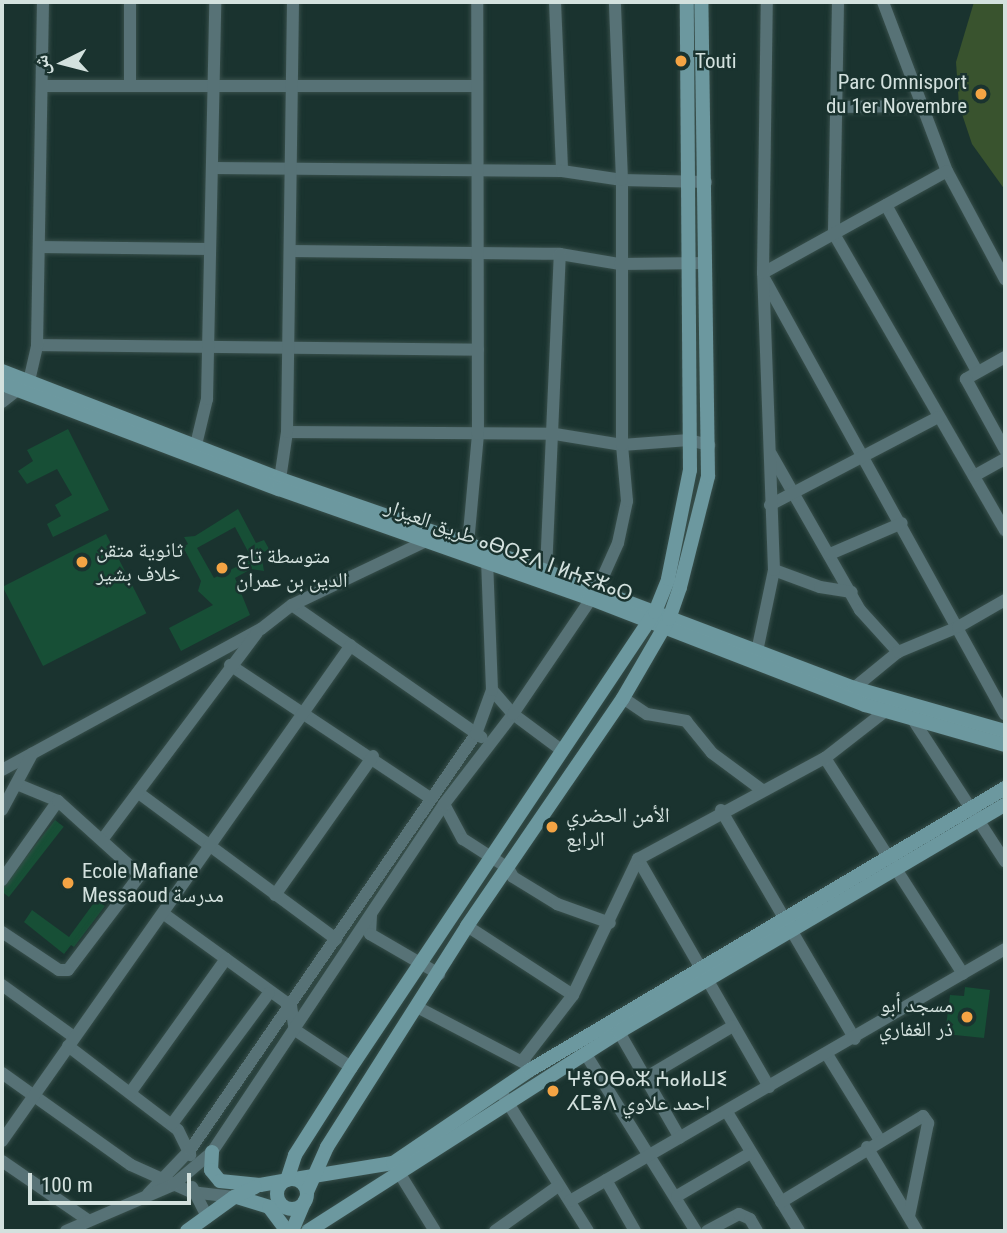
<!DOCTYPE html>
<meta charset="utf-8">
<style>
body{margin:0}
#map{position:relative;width:1007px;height:1233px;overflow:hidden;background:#1a332f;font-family:"Roboto Condensed","Noto Naskh Arabic","Noto Sans Tifinagh",sans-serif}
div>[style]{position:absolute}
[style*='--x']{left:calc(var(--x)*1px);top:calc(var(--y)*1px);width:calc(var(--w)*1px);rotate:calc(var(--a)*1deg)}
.green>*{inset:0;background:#39532e}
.building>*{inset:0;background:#174f36;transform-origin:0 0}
.roads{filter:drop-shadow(0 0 2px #384f4b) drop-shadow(0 0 2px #384f4b)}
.street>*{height:12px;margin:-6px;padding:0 6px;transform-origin:6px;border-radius:6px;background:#577276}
.secondary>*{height:14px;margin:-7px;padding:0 7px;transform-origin:7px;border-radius:7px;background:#6c989f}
.secondary>.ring{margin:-7px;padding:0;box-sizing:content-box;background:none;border:14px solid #6c989f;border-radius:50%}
.dots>*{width:19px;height:19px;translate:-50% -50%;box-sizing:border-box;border:4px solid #1a332f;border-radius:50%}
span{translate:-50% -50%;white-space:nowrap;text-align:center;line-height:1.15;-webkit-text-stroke:5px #1a332f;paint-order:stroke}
.poi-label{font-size:21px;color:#d3e1de}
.left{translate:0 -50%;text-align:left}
.right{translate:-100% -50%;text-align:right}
.street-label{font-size:21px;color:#d3e1de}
.frame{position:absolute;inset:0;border:4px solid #d3e1de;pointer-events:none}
.north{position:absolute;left:28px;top:28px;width:70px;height:70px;-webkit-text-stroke:5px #1a332f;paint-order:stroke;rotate:264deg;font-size:19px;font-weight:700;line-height:28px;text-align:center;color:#d3e1de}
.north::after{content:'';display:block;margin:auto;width:24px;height:32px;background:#d3e1de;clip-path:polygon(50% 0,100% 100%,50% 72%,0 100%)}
.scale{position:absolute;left:28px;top:1173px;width:163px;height:32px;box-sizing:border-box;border:4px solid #d3e1de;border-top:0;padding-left:9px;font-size:21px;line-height:24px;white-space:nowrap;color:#d3e1de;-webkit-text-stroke:5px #1a332f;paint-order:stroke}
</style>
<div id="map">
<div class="green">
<i style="clip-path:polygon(974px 2px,1005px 2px,1005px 190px,972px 144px,959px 105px,956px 62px)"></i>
</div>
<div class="building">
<i style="clip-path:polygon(68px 429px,109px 510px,53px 537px,47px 524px,61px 516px,55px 505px,72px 495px,57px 469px,27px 484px,18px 471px,33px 461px,27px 450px)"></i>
<i style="clip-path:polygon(evenodd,238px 509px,256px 543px,264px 540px,269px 549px,261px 554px,264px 571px,251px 569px,235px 578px,250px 615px,181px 651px,169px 628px,213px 605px,198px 591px,201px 581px,183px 547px,188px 544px,184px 537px,195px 536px,238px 509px,235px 527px,252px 559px,214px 578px,197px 548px,235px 527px)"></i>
<i style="left:106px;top:534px;width:89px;height:116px;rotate:63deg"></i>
<i style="left:55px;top:820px;width:11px;height:89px;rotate:38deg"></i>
<i style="clip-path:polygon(96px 900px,105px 906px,74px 947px,71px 945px,64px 954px,24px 922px,32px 910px,69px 937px)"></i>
<i style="clip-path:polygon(965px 987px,990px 990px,984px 1038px,945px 1034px,950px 995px,964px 996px)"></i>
</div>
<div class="roads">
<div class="street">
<i style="--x:555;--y:2;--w:169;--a:87.6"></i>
<i style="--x:838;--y:2;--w:232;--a:91"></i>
<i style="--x:834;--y:234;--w:342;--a:60"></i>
<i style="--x:883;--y:2;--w:181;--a:69.3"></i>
<i style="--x:947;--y:171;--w:123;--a:61.8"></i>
<i style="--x:42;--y:86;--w:435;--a:0"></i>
<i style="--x:130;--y:86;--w:84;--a:-90"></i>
<i style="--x:836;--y:107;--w:83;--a:-0.7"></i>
<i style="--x:212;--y:168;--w:350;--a:0.5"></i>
<i style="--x:562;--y:171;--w:61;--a:8.5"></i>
<i style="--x:622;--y:180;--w:84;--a:1.4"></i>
<i style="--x:886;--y:205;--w:189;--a:61.3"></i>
<i style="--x:39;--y:247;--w:171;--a:0.7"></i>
<i style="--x:290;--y:251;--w:270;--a:0.6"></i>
<i style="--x:560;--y:254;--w:61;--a:9.5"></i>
<i style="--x:620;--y:264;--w:86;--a:-0.7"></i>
<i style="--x:763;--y:273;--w:210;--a:-29"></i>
<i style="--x:765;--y:280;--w:496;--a:61.1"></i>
<i style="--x:37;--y:345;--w:441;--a:0.6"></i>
<i style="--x:1005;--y:357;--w:45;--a:150.6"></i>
<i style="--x:966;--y:379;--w:81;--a:61.2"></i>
<i style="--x:2;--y:402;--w:34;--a:-38"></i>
<i style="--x:29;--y:381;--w:37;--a:-77"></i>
<i style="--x:37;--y:345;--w:343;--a:-89"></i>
<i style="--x:287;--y:432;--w:268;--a:0.4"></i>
<i style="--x:555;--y:434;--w:68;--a:9.3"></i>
<i style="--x:622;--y:445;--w:67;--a:-4.3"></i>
<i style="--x:689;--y:440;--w:21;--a:14"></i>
<i style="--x:194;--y:453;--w:56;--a:-76.5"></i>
<i style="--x:207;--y:399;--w:397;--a:-88.8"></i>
<i style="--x:771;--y:454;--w:180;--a:60.3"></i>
<i style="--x:860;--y:610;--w:57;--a:47.9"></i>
<i style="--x:974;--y:476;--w:35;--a:-29"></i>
<i style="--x:279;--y:486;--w:55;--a:-81.6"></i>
<i style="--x:287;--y:432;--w:430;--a:-89.2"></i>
<i style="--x:770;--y:505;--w:190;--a:-27.6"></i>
<i style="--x:468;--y:544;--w:110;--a:-84.8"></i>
<i style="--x:478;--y:434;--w:432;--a:-90.1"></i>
<i style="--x:830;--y:554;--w:78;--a:-23.3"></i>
<i style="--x:774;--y:570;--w:49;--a:20.3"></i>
<i style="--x:820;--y:587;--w:32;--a:9"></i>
<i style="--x:546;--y:571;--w:317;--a:-87.5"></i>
<i style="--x:292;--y:605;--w:231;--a:34.9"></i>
<i style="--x:755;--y:661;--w:93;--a:-78.2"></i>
<i style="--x:774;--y:570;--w:297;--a:-92.1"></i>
<i style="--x:763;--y:273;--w:271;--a:-89.2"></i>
<i style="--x:230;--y:665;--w:239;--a:33.6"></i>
<i style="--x:854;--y:688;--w:57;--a:-39.3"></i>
<i style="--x:898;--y:652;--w:65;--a:-22.6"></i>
<i style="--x:958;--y:627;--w:54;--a:-29.9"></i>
<i style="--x:492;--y:690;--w:32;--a:49"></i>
<i style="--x:513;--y:714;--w:59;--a:36.7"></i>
<i style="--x:623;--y:698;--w:29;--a:34"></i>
<i style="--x:647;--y:714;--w:40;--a:10"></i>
<i style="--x:686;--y:721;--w:41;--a:50.9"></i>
<i style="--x:712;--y:753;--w:62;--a:36.5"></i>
<i style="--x:912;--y:718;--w:171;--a:57"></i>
<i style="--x:825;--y:758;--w:256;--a:57.4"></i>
<i style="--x:2;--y:770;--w:295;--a:-28.6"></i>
<i style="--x:261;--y:629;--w:39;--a:-38"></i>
<i style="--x:292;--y:605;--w:146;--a:-25.5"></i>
<i style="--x:424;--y:542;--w:9;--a:-58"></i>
<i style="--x:19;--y:785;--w:42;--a:22.3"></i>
<i style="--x:140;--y:794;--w:244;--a:36.5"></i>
<i style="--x:444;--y:804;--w:40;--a:62"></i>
<i style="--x:463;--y:839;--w:54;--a:32.8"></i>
<i style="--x:508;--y:868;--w:10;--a:61"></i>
<i style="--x:513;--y:877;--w:52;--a:31.5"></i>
<i style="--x:557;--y:904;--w:56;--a:19.7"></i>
<i style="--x:2;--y:810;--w:64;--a:-61.8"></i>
<i style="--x:721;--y:810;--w:265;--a:59.7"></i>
<i style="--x:102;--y:840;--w:259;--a:-53.2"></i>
<i style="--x:638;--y:859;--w:263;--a:60.1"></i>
<i style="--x:2;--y:880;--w:97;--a:-54.7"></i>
<i style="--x:58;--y:801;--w:110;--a:42.1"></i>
<i style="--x:140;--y:875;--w:119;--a:127.2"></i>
<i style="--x:68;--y:970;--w:9;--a:180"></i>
<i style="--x:59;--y:970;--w:69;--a:-146.3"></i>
<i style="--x:275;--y:895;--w:170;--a:-54.8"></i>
<i style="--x:164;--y:914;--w:157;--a:35.9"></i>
<i style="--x:291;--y:1006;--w:24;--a:81"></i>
<i style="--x:295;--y:1030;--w:67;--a:33.5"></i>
<i style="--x:371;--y:915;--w:19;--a:93"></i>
<i style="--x:370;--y:934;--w:80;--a:30.1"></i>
<i style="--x:467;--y:926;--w:126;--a:33.1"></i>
<i style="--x:2;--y:985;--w:89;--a:35.8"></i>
<i style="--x:417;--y:1007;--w:123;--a:27.6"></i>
<i style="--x:619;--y:1032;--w:122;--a:60.1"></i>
<i style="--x:68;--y:1046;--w:138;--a:37.4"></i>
<i style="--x:178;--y:1130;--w:28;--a:64"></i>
<i style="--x:585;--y:1053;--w:210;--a:58.1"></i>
<i style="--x:828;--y:1056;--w:97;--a:58.4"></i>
<i style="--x:523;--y:1060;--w:82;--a:-52.4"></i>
<i style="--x:573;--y:995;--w:151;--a:-64.5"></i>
<i style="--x:638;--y:859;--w:213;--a:-28.4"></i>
<i style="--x:825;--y:758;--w:86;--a:-37.9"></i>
<i style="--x:2;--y:1073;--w:158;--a:35.5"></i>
<i style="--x:131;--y:1165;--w:66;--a:24.2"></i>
<i style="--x:191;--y:1192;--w:43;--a:6.6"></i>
<i style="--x:645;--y:1078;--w:102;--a:-30.6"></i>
<i style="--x:130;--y:1093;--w:165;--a:-54.4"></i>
<i style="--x:503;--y:1095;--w:160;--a:58"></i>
<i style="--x:727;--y:1112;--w:139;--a:58.8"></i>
<i style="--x:172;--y:1124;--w:163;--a:-53.5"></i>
<i style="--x:2;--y:1141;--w:606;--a:-54.87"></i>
<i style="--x:867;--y:1147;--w:98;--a:59.2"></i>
<i style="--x:2;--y:1161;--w:104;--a:34.5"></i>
<i style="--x:395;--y:1166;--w:76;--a:58.4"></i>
<i style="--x:606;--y:1180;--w:59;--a:60.4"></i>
<i style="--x:192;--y:1187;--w:34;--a:63"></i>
<i style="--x:148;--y:1194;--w:61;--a:-46.3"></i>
<i style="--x:190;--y:1150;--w:505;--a:-55.49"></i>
<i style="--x:476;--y:734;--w:47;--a:-70"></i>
<i style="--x:492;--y:690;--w:128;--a:-92.2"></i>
<i style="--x:677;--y:1196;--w:83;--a:-30.3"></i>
<i style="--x:570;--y:1201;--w:503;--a:-30.08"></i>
<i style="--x:781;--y:1202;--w:166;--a:-31.2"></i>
<i style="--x:923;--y:1116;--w:9;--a:54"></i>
<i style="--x:928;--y:1123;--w:95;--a:101.5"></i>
<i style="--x:66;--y:1231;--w:116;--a:-23.3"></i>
<i style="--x:173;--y:1185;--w:51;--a:-40.2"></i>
<i style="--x:212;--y:1152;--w:418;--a:-56.3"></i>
<i style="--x:444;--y:804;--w:113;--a:-52.5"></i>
<i style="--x:513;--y:714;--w:150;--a:-55.9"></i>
<i style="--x:597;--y:590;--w:51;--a:-65.9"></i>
<i style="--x:618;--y:543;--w:43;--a:-77.9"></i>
<i style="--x:627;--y:501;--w:56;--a:-95.1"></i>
<i style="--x:622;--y:445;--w:265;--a:-90"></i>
<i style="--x:622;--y:180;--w:178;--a:-92.3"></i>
<i style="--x:495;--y:1231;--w:77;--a:-35.5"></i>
<i style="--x:707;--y:1231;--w:36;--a:-28"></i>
<i style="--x:739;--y:1214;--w:12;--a:24"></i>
<i style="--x:750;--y:1219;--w:14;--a:60"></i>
</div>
<div class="secondary">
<i style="--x:2;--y:371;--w:298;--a:21.2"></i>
<i style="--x:280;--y:479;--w:281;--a:19.1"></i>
<i style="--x:546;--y:571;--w:329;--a:20.8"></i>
<i style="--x:854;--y:688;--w:157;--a:15.9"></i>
<i style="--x:2;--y:384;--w:296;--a:20.8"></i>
<i style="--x:279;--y:489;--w:329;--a:19.4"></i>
<i style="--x:589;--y:598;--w:296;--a:21.2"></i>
<i style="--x:865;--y:705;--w:146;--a:15.9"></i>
<i style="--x:212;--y:1152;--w:18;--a:93"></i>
<i style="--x:211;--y:1170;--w:14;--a:51"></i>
<i style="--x:220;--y:1181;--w:40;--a:5.7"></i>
<i style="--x:260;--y:1185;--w:23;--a:-10"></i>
<i class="ring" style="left:277px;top:1179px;width:16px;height:16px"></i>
<i style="--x:295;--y:1179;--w:99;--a:-9.3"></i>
<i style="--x:393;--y:1163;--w:166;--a:-34.2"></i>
<i style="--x:530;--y:1070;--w:552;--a:-30.7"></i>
<i style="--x:287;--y:1180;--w:26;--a:-72"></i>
<i style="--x:295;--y:1155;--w:104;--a:-57.5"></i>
<i style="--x:351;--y:1067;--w:547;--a:-56.25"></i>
<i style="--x:655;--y:612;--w:35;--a:-68"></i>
<i style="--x:668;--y:579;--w:111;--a:-78.6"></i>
<i style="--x:690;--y:470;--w:468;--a:-90.4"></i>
<i style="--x:307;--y:1192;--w:49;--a:-66"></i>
<i style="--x:327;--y:1147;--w:262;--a:-57.6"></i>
<i style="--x:467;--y:926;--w:276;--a:-55.6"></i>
<i style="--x:623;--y:698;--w:91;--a:-59.8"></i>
<i style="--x:669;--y:619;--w:34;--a:-71"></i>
<i style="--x:680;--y:587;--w:114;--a:-75.8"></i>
<i style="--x:708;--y:476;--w:474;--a:-90.8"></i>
<i style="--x:237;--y:1197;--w:34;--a:17"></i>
<i style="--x:269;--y:1207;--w:30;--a:53"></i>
<i style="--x:187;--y:1231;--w:58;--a:-35.9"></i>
<i style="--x:234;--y:1197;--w:23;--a:-25"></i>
<i style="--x:292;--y:1231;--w:33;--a:-67"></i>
<i style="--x:308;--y:1231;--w:369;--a:-32.6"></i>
<i style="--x:619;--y:1032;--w:448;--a:-30.5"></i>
</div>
</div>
<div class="dots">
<i style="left:681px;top:61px;background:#f4a444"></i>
<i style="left:981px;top:94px;background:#f4a444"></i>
<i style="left:82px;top:562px;background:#f4a444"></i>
<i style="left:222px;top:568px;background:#f4a444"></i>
<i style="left:552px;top:827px;background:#f4a444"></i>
<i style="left:68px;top:883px;background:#f4a444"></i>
<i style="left:967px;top:1017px;background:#f4a444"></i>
<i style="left:553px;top:1091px;background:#f4a444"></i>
</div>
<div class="poi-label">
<span class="left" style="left:695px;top:61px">Touti</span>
<span class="right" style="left:967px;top:94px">Parc Omnisport<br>du 1er Novembre</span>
<span class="left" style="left:96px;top:562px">ثانوية متقن<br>خلاف بشير</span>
<span class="left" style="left:236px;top:568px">متوسطة تاج<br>الدين بن عمران</span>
<span class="left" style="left:566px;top:827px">الأمن الحضري<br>الرابع</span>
<span class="left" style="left:82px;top:883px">Ecole Mafiane<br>Messaoud مدرسة</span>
<span class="right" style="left:953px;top:1017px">مسجد أبو<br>ذر الغفاري</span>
<span class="left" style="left:567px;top:1091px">ⵖⴻⵔⴱⴰⵣ ⵄⴰⵍⴰⵡⵉ<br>ⵃⵎⴻⴷ احمد علاوي</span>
</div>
<div class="street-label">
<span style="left:509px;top:550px;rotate:20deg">طريق العيزار ⴰⴱⵔⵉⴷ ⵏ ⵍⵄⵉⵣⴰⵔ</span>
</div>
<div class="frame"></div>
<div class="north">ش</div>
<div class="scale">100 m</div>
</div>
